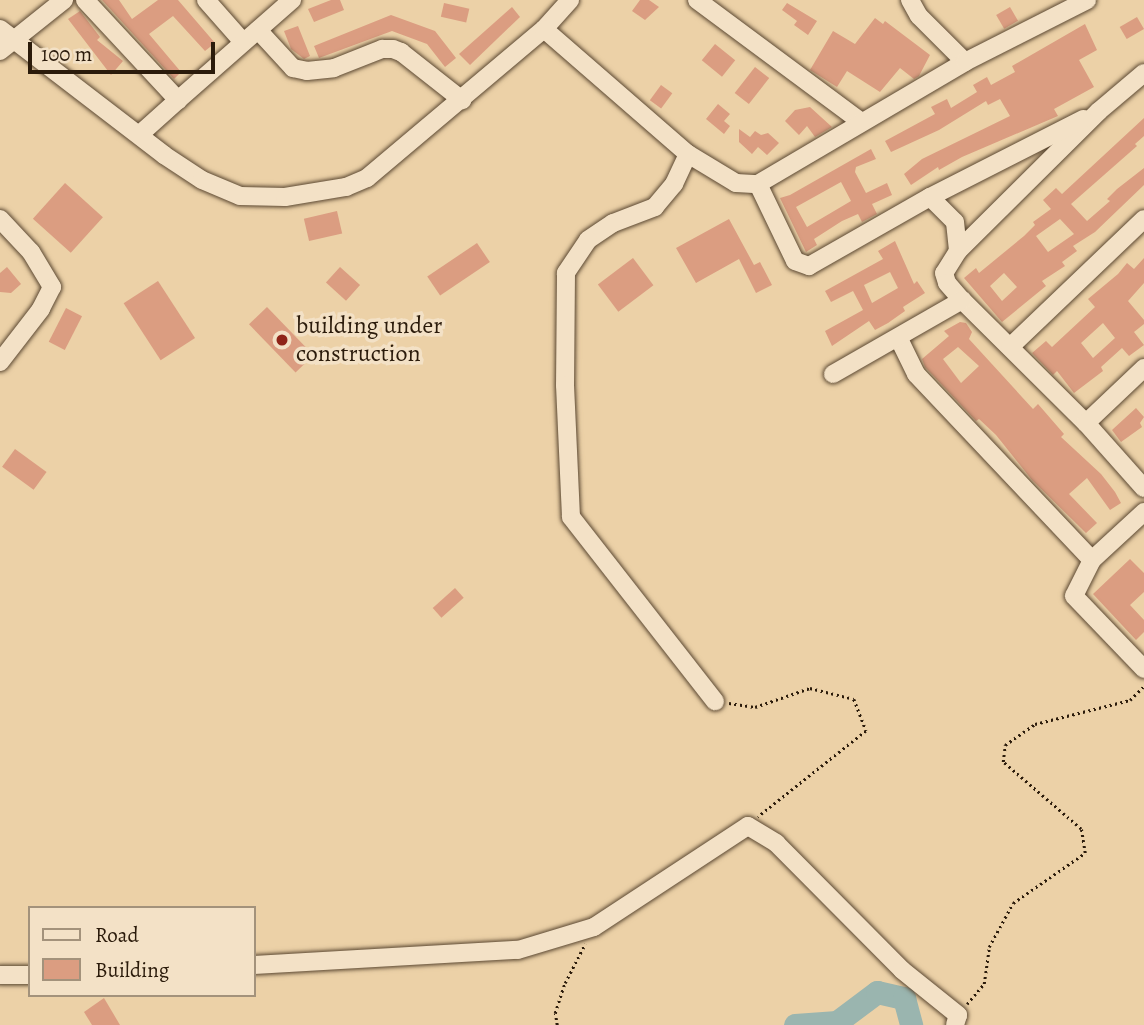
<!DOCTYPE html>
<style>
body{margin:0}
#map{position:relative;width:1144px;height:1025px;overflow:hidden;background:#ecd1a7;font-family:Alegreya,serif}
div>[style]{position:absolute}
[style*='--x']{left:calc(var(--x)*1px);top:calc(var(--y)*1px);width:calc(var(--w)*1px);rotate:calc(var(--a)*1deg)}
.river>*{height:23px;margin:-11.5px;padding:0 11.5px;transform-origin:11.5px;border-radius:11.5px;background:#9ab5af}
.building>*{inset:0;background:#db9d81;transform-origin:0 0}
.path>*{height:2.5px;margin-top:-1.25px;transform-origin:0;background:repeating-linear-gradient(90deg,#2b1b0b 0 2px,transparent 0 5.5px)}
.roads{filter:drop-shadow(0 0 2px #5b4832) drop-shadow(0 0 2px #5b4832)}
.minor>*{height:18px;margin:-9px;padding:0 9px;transform-origin:9px;border-radius:9px;background:#f3e1c6}
.dots>*{width:19px;height:19px;translate:-50% -50%;box-sizing:border-box;border:4px solid #f3e1c6;border-radius:50%}
span{translate:-50% -50%;white-space:nowrap;text-align:center;line-height:1.15;-webkit-text-stroke:7px #f3e1c6;paint-order:stroke}
.poi-label{font-size:24px;color:#2b1b0b}
.left{translate:0 -50%;text-align:left}
.legend{position:absolute;left:28px;top:906px;width:228px;height:91px;box-sizing:border-box;background:#f3e1c6;border:2px solid #a3927b;margin:0;padding:9px 12px;list-style:none;font-size:21px;color:#2b1b0b}
.legend li{display:flex;align-items:center;gap:14px;height:35px}
.legend b{width:35px;border:2px solid #a3927b}
.scale{position:absolute;left:28px;top:42px;width:187px;height:32px;box-sizing:border-box;border:4px solid #2b1b0b;border-top:0;padding-left:9px;font-size:21px;line-height:24px;white-space:nowrap;color:#2b1b0b;-webkit-text-stroke:5px #f3e1c6;paint-order:stroke}
</style>
<div id="map">
<div class="river">
<i style="--x:795;--y:1025;--w:42;--a:-4.1"></i>
<i style="--x:837;--y:1022;--w:50;--a:-36.9"></i>
<i style="--x:877;--y:992;--w:28;--a:13"></i>
<i style="--x:904;--y:998;--w:28;--a:75"></i>
</div>
<div class="building">
<i style="clip-path:polygon(102px 0,119px 0,132px 19px,158px 0,178px 0,215px 43px,205px 51px,173px 16px,149px 34px,181px 72px,174px 79px)"></i>
<i style="clip-path:polygon(331px 0,340px 0,344px 10px,314px 22px,308px 9px)"></i>
<i style="clip-path:polygon(640px 0,649px 0,659px 7px,645px 20px,632px 11px)"></i>
<i style="left:444px;top:3px;width:26px;height:14px;rotate:13deg"></i>
<i style="clip-path:polygon(787px 3px,817px 21px,808px 35px,794px 25px,797px 21px,782px 10px)"></i>
<i style="clip-path:polygon(512px 7px,520px 17px,470px 65px,459px 54px)"></i>
<i style="left:1010px;top:7px;width:16px;height:16px;rotate:60deg"></i>
<i style="clip-path:polygon(80px 11px,100px 37px,97px 40px,123px 61px,111px 75px,68px 19px)"></i>
<i style="clip-path:polygon(391px 15px,435px 31px,456px 58px,445px 67px,427px 44px,392px 31px,319px 58px,314px 46px)"></i>
<i style="left:1137px;top:17px;width:14px;height:20px;rotate:60deg"></i>
<i style="clip-path:polygon(875px 18px,883px 24px,885px 21px,930px 55px,919px 76px,914px 79px,900px 68px,880px 92px,847px 71px,837px 87px,810px 70px,833px 31px,855px 44px)"></i>
<i style="clip-path:polygon(1085px 24px,1097px 50px,1079px 60px,1094px 87px,1054px 109px,1058px 116px,962px 157px,939px 170px,938px 167px,911px 185px,904px 174px,922px 159px,1010px 116px,1000px 99px,988px 105px,986px 101px,939px 130px,891px 152px,885px 141px,935px 114px,931px 107px,947px 99px,951px 108px,977px 92px,973px 85px,987px 77px,991px 85px,1015px 72px,1012px 66px)"></i>
<i style="clip-path:polygon(298px 26px,310px 56px,304px 59px,291px 49px,284px 31px)"></i>
<i style="left:715px;top:44px;width:26px;height:21px;rotate:39deg"></i>
<i style="left:755px;top:67px;width:18px;height:33px;rotate:38deg"></i>
<i style="left:661px;top:85px;width:14px;height:19px;rotate:36deg"></i>
<i style="clip-path:polygon(718px 104px,730px 114px,724px 121px,730px 126px,724px 134px,706px 119px)"></i>
<i style="clip-path:polygon(810px 107px,832px 127px,815px 137px,807px 126px,799px 135px,785px 121px,795px 110px)"></i>
<i style="clip-path:polygon(evenodd,1144px 118px,1144px 136px,1135px 144px,1137px 146px,1071px 204px,1087px 221px,1110px 201px,1107px 199px,1117px 189px,1144px 168px,1144px 185px,1095px 232px,1073px 246px,1077px 251px,1062px 262px,1065px 266px,1042px 281px,1046px 286px,1002px 322px,964px 278px,976px 268px,979px 273px,1024px 236px,1035px 225px,1033px 222px,1051px 209px,1043px 200px,1056px 188px,1062px 194px,1144px 118px,1060px 219px,1074px 234px,1048px 252px,1036px 236px,1060px 219px,1144px 118px,1004px 273px,1017px 287px,1002px 301px,990px 286px,1004px 273px)"></i>
<i style="clip-path:polygon(739px 129px,750px 137px,755px 131px,761px 135px,768px 133px,779px 143px,767px 155px,758px 147px,752px 154px,739px 142px)"></i>
<i style="clip-path:polygon(evenodd,871px 149px,876px 159px,856px 167px,855px 172px,866px 193px,887px 183px,892px 195px,872px 204px,877px 214px,862px 222px,858px 214px,842px 221px,814px 239px,817px 245px,806px 252px,780px 198px,790px 195px,871px 149px,841px 182px,851px 201px,807px 227px,796px 207px,841px 182px)"></i>
<i style="left:65px;top:183px;width:51px;height:48px;rotate:42deg"></i>
<i style="left:337px;top:211px;width:23px;height:34px;rotate:77deg"></i>
<i style="clip-path:polygon(729px 219px,754px 265px,760px 262px,772px 285px,756px 293px,739px 259px,696px 283px,676px 248px)"></i>
<i style="clip-path:polygon(evenodd,895px 241px,914px 284px,917px 281px,925px 293px,903px 307px,905px 311px,888px 323px,875px 330px,869px 321px,832px 346px,825px 331px,863px 310px,853px 291px,831px 302px,825px 291px,883px 259px,878px 251px,895px 241px,890px 272px,898px 288px,872px 303px,864px 285px,890px 272px)"></i>
<i style="left:477px;top:243px;width:23px;height:60px;rotate:56deg"></i>
<i style="left:633px;top:258px;width:34px;height:44px;rotate:53deg"></i>
<i style="clip-path:polygon(evenodd,1144px 258px,1144px 283px,1128px 301px,1144px 320px,1144px 324px,1134px 332px,1144px 345px,1129px 356px,1122px 348px,1101px 367px,1103px 371px,1074px 393px,1057px 371px,1053px 375px,1032px 353px,1046px 341px,1052px 347px,1095px 307px,1088px 299px,1118px 274px,1127px 263px,1134px 269px,1144px 258px,1103px 323px,1115px 338px,1093px 358px,1081px 343px,1103px 323px)"></i>
<i style="clip-path:polygon(7px 267px,21px 284px,11px 293px,0 292px,0 273px)"></i>
<i style="left:340px;top:267px;width:27px;height:21px;rotate:42deg"></i>
<i style="left:158px;top:281px;width:68px;height:41px;rotate:57deg"></i>
<i style="left:267px;top:307px;width:67px;height:25px;rotate:46deg"></i>
<i style="left:66px;top:308px;width:18px;height:38px;rotate:27deg"></i>
<i style="clip-path:polygon(evenodd,960px 322px,966px 323px,972px 332px,969px 339px,1033px 409px,1038px 404px,1064px 434px,1061px 437px,1101px 474px,1115px 492px,1121px 503px,1110px 510px,1087px 478px,1069px 494px,1097px 523px,1086px 533px,1032px 480px,996px 435px,979px 419px,976px 421px,925px 367px,922px 359px,949px 336px,944px 331px,960px 322px,958px 347px,979px 366px,961px 383px,943px 359px,958px 347px)"></i>
<i style="clip-path:polygon(1136px 408px,1144px 417px,1140px 423px,1142px 427px,1121px 442px,1112px 430px)"></i>
<i style="left:15px;top:449px;width:39px;height:22px;rotate:36deg"></i>
<i style="clip-path:polygon(1130px 559px,1144px 573px,1144px 592px,1130px 605px,1144px 620px,1144px 632px,1136px 640px,1093px 594px)"></i>
<i style="left:455px;top:588px;width:13px;height:30px;rotate:48deg"></i>
<i style="clip-path:polygon(104px 998px,120px 1025px,92px 1025px,84px 1012px)"></i>
</div>
<div class="path">
<i style="--x:729;--y:703;--w:26;--a:9"></i>
<i style="--x:755;--y:707;--w:58;--a:-19.1"></i>
<i style="--x:810;--y:688;--w:45;--a:14"></i>
<i style="--x:854;--y:699;--w:34;--a:69"></i>
<i style="--x:866;--y:731;--w:138;--a:141.5"></i>
<i style="--x:967;--y:1004;--w:26;--a:-50"></i>
<i style="--x:984;--y:984;--w:37;--a:-82"></i>
<i style="--x:989;--y:947;--w:50;--a:-61.4"></i>
<i style="--x:1013;--y:903;--w:88;--a:-34.8"></i>
<i style="--x:1085;--y:853;--w:24;--a:-99"></i>
<i style="--x:1081;--y:829;--w:103;--a:-139.3"></i>
<i style="--x:1003;--y:762;--w:17;--a:-83"></i>
<i style="--x:1005;--y:745;--w:37;--a:-35"></i>
<i style="--x:1035;--y:724;--w:98;--a:-14.2"></i>
<i style="--x:1130;--y:700;--w:20;--a:-45"></i>
<i style="--x:557;--y:1025;--w:12;--a:-99"></i>
<i style="--x:555;--y:1013;--w:32;--a:-72"></i>
<i style="--x:565;--y:983;--w:44;--a:-62.9"></i>
</div>
<div class="roads">
<div class="minor">
<i style="--x:85;--y:0;--w:137;--a:47.1"></i>
<i style="--x:178;--y:100;--w:52;--a:138.1"></i>
<i style="--x:206;--y:0;--w:56;--a:48.6"></i>
<i style="--x:697;--y:0;--w:203;--a:36.6"></i>
<i style="--x:910;--y:0;--w:18;--a:61"></i>
<i style="--x:919;--y:16;--w:65;--a:45"></i>
<i style="--x:0;--y:29;--w:207;--a:37.5"></i>
<i style="--x:164;--y:155;--w:45;--a:33.3"></i>
<i style="--x:202;--y:180;--w:41;--a:22.8"></i>
<i style="--x:240;--y:196;--w:45;--a:1.3"></i>
<i style="--x:285;--y:197;--w:62;--a:-9.3"></i>
<i style="--x:346;--y:187;--w:23;--a:-23"></i>
<i style="--x:367;--y:178;--w:231;--a:-40.1"></i>
<i style="--x:544;--y:29;--w:39;--a:-48"></i>
<i style="--x:544;--y:29;--w:191;--a:41"></i>
<i style="--x:688;--y:154;--w:56;--a:31.1"></i>
<i style="--x:736;--y:183;--w:22;--a:3"></i>
<i style="--x:758;--y:184;--w:240;--a:-30.5"></i>
<i style="--x:965;--y:62;--w:137;--a:-26.9"></i>
<i style="--x:258;--y:30;--w:52;--a:47.4"></i>
<i style="--x:293;--y:68;--w:14;--a:12"></i>
<i style="--x:307;--y:71;--w:27;--a:-6"></i>
<i style="--x:334;--y:68;--w:52;--a:-21.6"></i>
<i style="--x:382;--y:49;--w:11;--a:0"></i>
<i style="--x:393;--y:49;--w:9;--a:21"></i>
<i style="--x:401;--y:52;--w:78;--a:38.2"></i>
<i style="--x:0;--y:51;--w:82;--a:-38.6"></i>
<i style="--x:1144;--y:73;--w:59;--a:139.8"></i>
<i style="--x:1099;--y:111;--w:199;--a:135.2"></i>
<i style="--x:958;--y:251;--w:26;--a:122"></i>
<i style="--x:944;--y:273;--w:10;--a:73"></i>
<i style="--x:947;--y:283;--w:23;--a:49"></i>
<i style="--x:962;--y:300;--w:175;--a:44.8"></i>
<i style="--x:1086;--y:423;--w:87;--a:48.3"></i>
<i style="--x:178;--y:100;--w:152;--a:-41.3"></i>
<i style="--x:688;--y:154;--w:33;--a:115"></i>
<i style="--x:674;--y:184;--w:30;--a:130"></i>
<i style="--x:655;--y:207;--w:45;--a:159.1"></i>
<i style="--x:613;--y:223;--w:30;--a:146"></i>
<i style="--x:588;--y:240;--w:40;--a:124"></i>
<i style="--x:566;--y:273;--w:112;--a:90.5"></i>
<i style="--x:565;--y:385;--w:132;--a:87.4"></i>
<i style="--x:571;--y:517;--w:234;--a:52"></i>
<i style="--x:758;--y:184;--w:85;--a:64.3"></i>
<i style="--x:795;--y:261;--w:15;--a:20"></i>
<i style="--x:809;--y:266;--w:139;--a:-29.7"></i>
<i style="--x:930;--y:197;--w:172;--a:-27"></i>
<i style="--x:930;--y:197;--w:35;--a:45"></i>
<i style="--x:955;--y:222;--w:29;--a:84"></i>
<i style="--x:0;--y:219;--w:45;--a:46.8"></i>
<i style="--x:31;--y:252;--w:41;--a:59"></i>
<i style="--x:52;--y:287;--w:25;--a:117"></i>
<i style="--x:41;--y:309;--w:67;--a:127.7"></i>
<i style="--x:899;--y:339;--w:39;--a:64"></i>
<i style="--x:916;--y:374;--w:256;--a:46.6"></i>
<i style="--x:1010;--y:347;--w:185;--a:-43.7"></i>
<i style="--x:833;--y:374;--w:149;--a:-29.8"></i>
<i style="--x:1086;--y:423;--w:80;--a:-43.5"></i>
<i style="--x:1144;--y:512;--w:71;--a:137.3"></i>
<i style="--x:1092;--y:560;--w:40;--a:116.6"></i>
<i style="--x:1074;--y:596;--w:101;--a:46.2"></i>
<i style="--x:254;--y:965;--w:264;--a:-3.3"></i>
<i style="--x:518;--y:950;--w:79;--a:-16.8"></i>
<i style="--x:594;--y:927;--w:184;--a:-33.3"></i>
<i style="--x:748;--y:826;--w:33;--a:31"></i>
<i style="--x:776;--y:843;--w:179;--a:45.2"></i>
<i style="--x:902;--y:970;--w:72;--a:38.8"></i>
<i style="--x:958;--y:1015;--w:10;--a:107"></i>
<i style="--x:0;--y:975;--w:30;--a:0"></i>
</div>
</div>
<div class="dots">
<i style="left:282px;top:340px;background:#8f2418"></i>
</div>
<div class="poi-label">
<span class="left" style="left:296px;top:340px">building under<br>construction</span>
</div>
<ul class="legend">
<li><b style="height:9px;background:#f3e1c6"></b>Road</li>
<li><b style="height:19px;background:#db9d81"></b>Building</li>
</ul>
<div class="scale">100 m</div>
</div>
